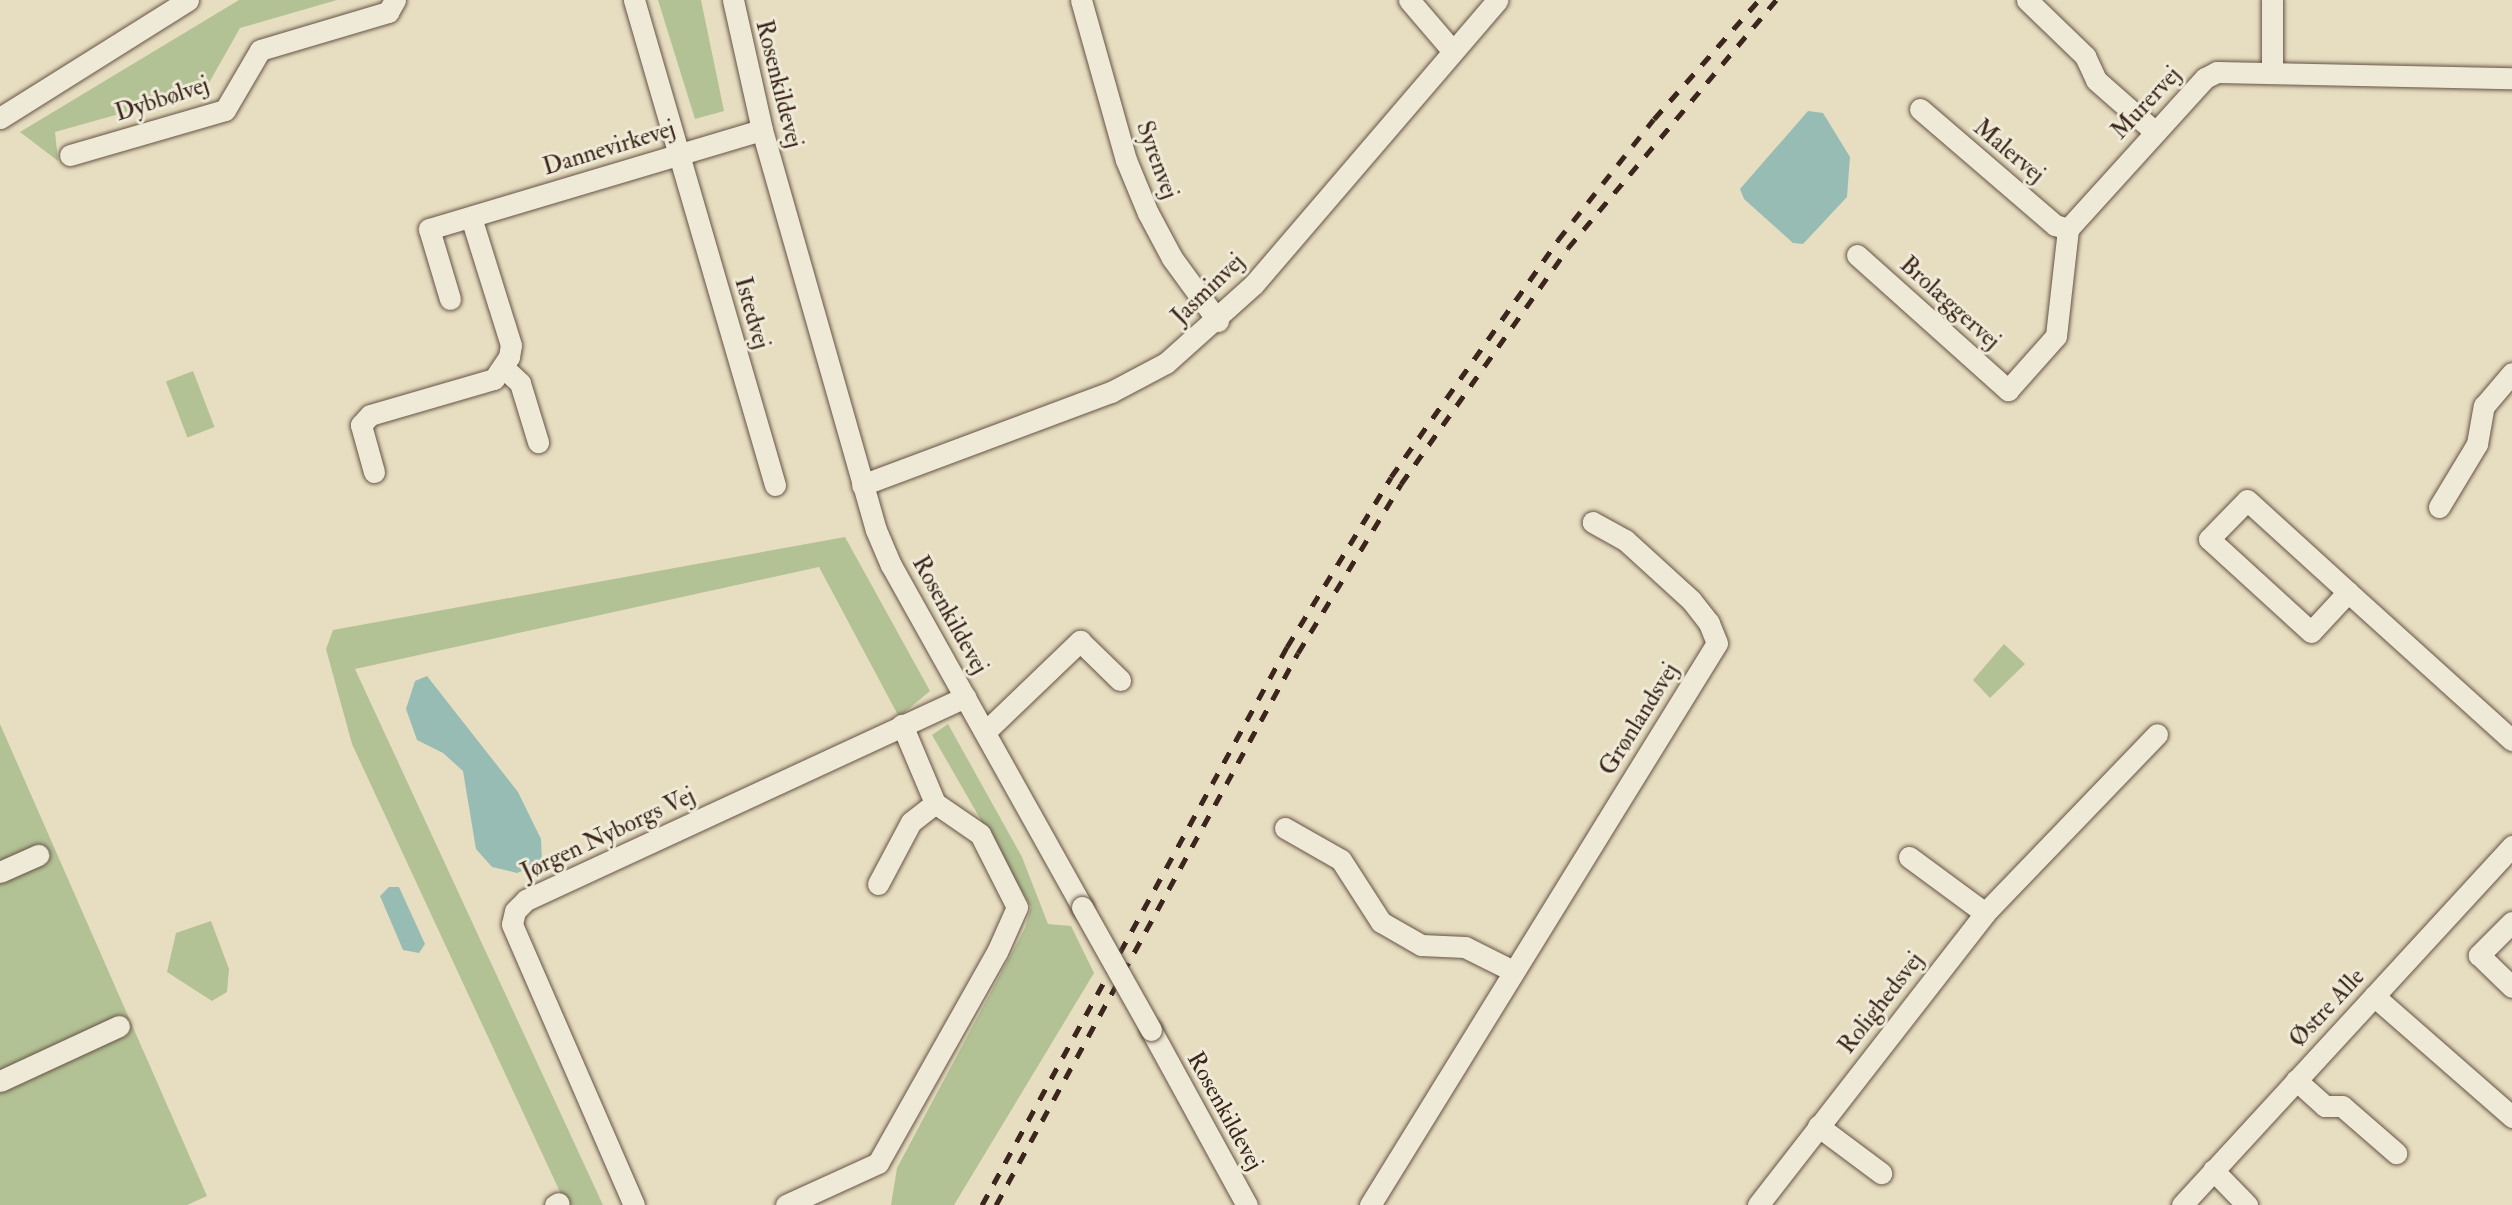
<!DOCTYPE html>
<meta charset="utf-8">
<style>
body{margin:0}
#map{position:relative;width:2512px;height:1205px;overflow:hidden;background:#e7dec1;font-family:"IM FELL Double Pica",serif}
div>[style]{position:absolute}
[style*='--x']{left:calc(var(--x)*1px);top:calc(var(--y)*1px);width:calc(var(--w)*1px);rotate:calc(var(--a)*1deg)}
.green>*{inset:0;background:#b3c295;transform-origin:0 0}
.water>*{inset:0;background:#97bcb4}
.roads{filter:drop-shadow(0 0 2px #665345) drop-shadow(0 0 2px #665345)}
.minor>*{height:21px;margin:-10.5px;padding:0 10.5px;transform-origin:10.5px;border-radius:10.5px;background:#efead7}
.rail>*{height:5px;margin-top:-2.5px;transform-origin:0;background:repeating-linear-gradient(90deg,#3b251c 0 12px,transparent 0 24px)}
.bridges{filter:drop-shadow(0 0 2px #665345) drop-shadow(0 0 2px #665345)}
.minor-bridge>*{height:21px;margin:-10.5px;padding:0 10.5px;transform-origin:10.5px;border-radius:10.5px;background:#efead7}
span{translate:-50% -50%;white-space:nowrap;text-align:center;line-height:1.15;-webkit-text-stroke:6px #efead7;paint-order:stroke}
.street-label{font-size:24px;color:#3b251c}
</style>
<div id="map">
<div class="green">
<i style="clip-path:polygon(239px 0,337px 0,240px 28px,205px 90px,55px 132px,58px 161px,20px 132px)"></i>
<i style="clip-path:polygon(658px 0,701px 0,724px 111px,695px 119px)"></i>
<i style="left:193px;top:371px;width:60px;height:29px;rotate:69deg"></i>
<i style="clip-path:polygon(845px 537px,930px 691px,899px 717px,819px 567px,355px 669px,603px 1205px,566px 1205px,352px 744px,326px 649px,333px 630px)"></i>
<i style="clip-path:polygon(2004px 644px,2025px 664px,1990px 698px,1973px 680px)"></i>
<i style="clip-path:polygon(0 724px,207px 1196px,187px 1205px,0 1205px)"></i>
<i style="clip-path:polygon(948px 724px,1022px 857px,1048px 924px,1071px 926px,1094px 973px,954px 1205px,891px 1205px,897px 1168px,1025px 928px,1031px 907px,932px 735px)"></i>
<i style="clip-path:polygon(211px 921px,229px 969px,227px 992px,212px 1001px,167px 972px,176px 933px)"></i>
</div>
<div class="water">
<i style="clip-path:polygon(1808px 111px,1823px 113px,1850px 157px,1847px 197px,1803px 244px,1793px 243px,1744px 199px,1740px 189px)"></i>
<i style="clip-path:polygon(427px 676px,518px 792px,541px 839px,542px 863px,517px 873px,492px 867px,476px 849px,463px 771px,443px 753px,417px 740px,406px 709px,415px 681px)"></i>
<i style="clip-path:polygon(389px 887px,399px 887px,425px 944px,419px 953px,403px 950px,380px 896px)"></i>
</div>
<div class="roads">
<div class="minor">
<i style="--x:634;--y:0;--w:505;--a:73.79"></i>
<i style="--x:733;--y:0;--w:133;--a:77.4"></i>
<i style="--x:762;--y:130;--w:416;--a:74.1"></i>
<i style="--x:876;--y:530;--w:38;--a:67"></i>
<i style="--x:891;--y:565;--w:392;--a:60.8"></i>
<i style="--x:1081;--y:0;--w:166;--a:74.3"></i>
<i style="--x:1126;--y:160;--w:57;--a:67.5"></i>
<i style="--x:1148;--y:213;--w:51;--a:61.9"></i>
<i style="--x:1172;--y:258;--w:78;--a:53.9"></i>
<i style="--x:1409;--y:0;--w:65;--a:49.4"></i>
<i style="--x:2027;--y:0;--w:81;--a:44"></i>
<i style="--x:2085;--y:56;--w:26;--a:65"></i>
<i style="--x:2096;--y:80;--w:77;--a:41.3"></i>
<i style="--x:2272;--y:72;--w:72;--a:-90"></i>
<i style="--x:1920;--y:109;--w:178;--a:40.7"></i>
<i style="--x:2055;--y:225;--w:14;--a:17"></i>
<i style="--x:0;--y:118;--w:222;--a:-32.1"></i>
<i style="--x:70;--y:155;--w:161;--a:-16.2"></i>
<i style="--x:225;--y:110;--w:69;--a:-59.7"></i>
<i style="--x:260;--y:50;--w:134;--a:-16.5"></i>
<i style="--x:388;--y:12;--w:14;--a:-60"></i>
<i style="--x:1857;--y:255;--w:203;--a:41.8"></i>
<i style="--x:2008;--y:390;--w:72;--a:-48.4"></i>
<i style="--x:2056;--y:336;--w:108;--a:-83.6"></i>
<i style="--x:2068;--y:229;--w:204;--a:-47.8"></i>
<i style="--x:2205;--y:78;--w:13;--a:-27"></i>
<i style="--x:2217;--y:72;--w:295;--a:1.2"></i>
<i style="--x:450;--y:299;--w:73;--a:-106.7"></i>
<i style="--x:429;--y:229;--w:347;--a:-16.6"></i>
<i style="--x:504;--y:368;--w:22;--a:43"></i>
<i style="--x:520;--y:383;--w:62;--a:73"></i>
<i style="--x:374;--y:472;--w:49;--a:-105.5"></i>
<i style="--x:361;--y:425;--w:13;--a:-48"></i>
<i style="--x:370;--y:415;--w:129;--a:-16.2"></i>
<i style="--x:494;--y:379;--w:27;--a:-56"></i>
<i style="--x:509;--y:357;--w:12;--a:-81"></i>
<i style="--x:511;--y:345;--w:134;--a:-107.4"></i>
<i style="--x:862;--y:485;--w:266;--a:-20.5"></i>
<i style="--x:1111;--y:392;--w:62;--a:-27.8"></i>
<i style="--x:1166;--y:363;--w:118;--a:-41.9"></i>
<i style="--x:1254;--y:284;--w:374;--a:-49.4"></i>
<i style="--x:2439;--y:507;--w:74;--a:-58.9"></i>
<i style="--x:2477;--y:444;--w:39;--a:-80"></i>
<i style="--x:2484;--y:406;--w:43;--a:-49.7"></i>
<i style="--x:2348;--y:592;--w:54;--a:132.8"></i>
<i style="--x:2311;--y:632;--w:138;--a:-137.6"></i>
<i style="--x:2209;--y:539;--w:54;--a:-45.7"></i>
<i style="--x:2247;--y:500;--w:137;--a:42.3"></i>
<i style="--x:2348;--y:592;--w:221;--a:42.1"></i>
<i style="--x:985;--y:732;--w:132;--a:-43.8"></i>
<i style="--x:1080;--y:641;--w:56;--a:44.3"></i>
<i style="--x:1285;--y:828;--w:64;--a:29.7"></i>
<i style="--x:1341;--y:860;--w:74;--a:57.2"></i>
<i style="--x:1381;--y:922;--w:46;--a:29.9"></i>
<i style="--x:1421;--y:945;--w:44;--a:2.6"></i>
<i style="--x:1465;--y:947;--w:54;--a:26.6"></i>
<i style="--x:1909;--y:857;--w:94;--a:36.4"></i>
<i style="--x:1985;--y:913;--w:248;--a:-46.1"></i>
<i style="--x:0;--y:872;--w:42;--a:-24.1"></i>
<i style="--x:878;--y:884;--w:70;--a:-62"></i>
<i style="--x:911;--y:822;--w:31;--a:-38"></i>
<i style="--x:2512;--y:922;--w:47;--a:135"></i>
<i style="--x:2479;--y:955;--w:46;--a:44.1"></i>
<i style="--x:2374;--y:996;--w:184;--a:41.2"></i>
<i style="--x:1151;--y:1030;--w:200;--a:61.3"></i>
<i style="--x:2296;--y:1080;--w:39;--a:42"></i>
<i style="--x:2325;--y:1106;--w:17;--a:0"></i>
<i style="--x:2342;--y:1106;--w:72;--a:41"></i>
<i style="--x:0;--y:1081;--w:131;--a:-24.8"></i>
<i style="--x:1818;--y:1126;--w:79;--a:36.7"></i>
<i style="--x:2213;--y:1170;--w:49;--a:45.8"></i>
<i style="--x:555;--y:1205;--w:4;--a:-27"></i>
<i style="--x:634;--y:1205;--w:306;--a:-113.5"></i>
<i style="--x:512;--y:924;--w:13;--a:-77"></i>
<i style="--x:515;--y:911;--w:16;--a:-45"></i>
<i style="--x:526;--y:900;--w:484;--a:-24.8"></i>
<i style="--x:786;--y:1205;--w:101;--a:-24.5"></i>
<i style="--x:878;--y:1163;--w:242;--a:-60.6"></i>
<i style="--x:997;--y:952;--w:49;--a:-66"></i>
<i style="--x:1017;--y:907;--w:82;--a:-116.9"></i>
<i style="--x:980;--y:834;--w:55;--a:-145.4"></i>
<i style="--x:935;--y:803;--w:85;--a:-112.9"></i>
<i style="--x:1370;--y:1205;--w:660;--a:-58.31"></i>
<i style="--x:1717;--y:643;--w:22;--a:-112"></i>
<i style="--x:1709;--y:623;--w:29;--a:-128"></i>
<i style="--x:1691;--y:600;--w:89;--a:-137.7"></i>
<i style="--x:1625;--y:540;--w:37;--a:-151"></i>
<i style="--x:1758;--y:1205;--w:370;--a:-52.1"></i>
<i style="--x:2182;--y:1205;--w:488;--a:-47.4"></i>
</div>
</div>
<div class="rail">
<i style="--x:982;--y:1205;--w:636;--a:-61.34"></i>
<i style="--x:1287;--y:647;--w:199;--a:-58.5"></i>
<i style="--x:1391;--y:477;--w:290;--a:-54.8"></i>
<i style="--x:1558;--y:240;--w:154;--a:-51.6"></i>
<i style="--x:1654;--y:119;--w:159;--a:-48.6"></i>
<i style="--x:996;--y:1205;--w:629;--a:-61.32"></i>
<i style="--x:1298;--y:653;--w:198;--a:-58.6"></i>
<i style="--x:1401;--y:484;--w:289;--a:-54.7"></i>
<i style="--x:1568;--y:248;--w:324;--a:-50"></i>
</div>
<div class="bridges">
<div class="minor-bridge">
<i style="--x:1082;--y:907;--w:141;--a:60.7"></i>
</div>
</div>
<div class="street-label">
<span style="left:779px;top:84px;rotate:76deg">Rosenkildevej</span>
<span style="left:162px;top:99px;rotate:-18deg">Dybbølvej</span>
<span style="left:2146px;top:103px;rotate:-47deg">Murervej</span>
<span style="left:609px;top:148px;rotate:-17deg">Dannevirkevej</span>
<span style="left:2009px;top:151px;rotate:40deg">Malervej</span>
<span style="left:1157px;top:160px;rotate:70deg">Syrenvej</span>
<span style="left:1208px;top:289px;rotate:-44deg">Jasminvej</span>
<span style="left:1950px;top:303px;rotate:42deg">Brolæggervej</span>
<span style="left:752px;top:313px;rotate:74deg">Istedvej</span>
<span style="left:950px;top:615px;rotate:61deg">Rosenkildevej</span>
<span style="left:1639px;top:719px;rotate:-58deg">Grønlandsvej</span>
<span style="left:608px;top:834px;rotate:-25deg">Jørgen Nyborgs Vej</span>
<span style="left:1881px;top:1003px;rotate:-52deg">Rolighedsvej</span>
<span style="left:2327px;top:1008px;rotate:-47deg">Østre Alle</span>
<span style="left:1225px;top:1111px;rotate:61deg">Rosenkildevej</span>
</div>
</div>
